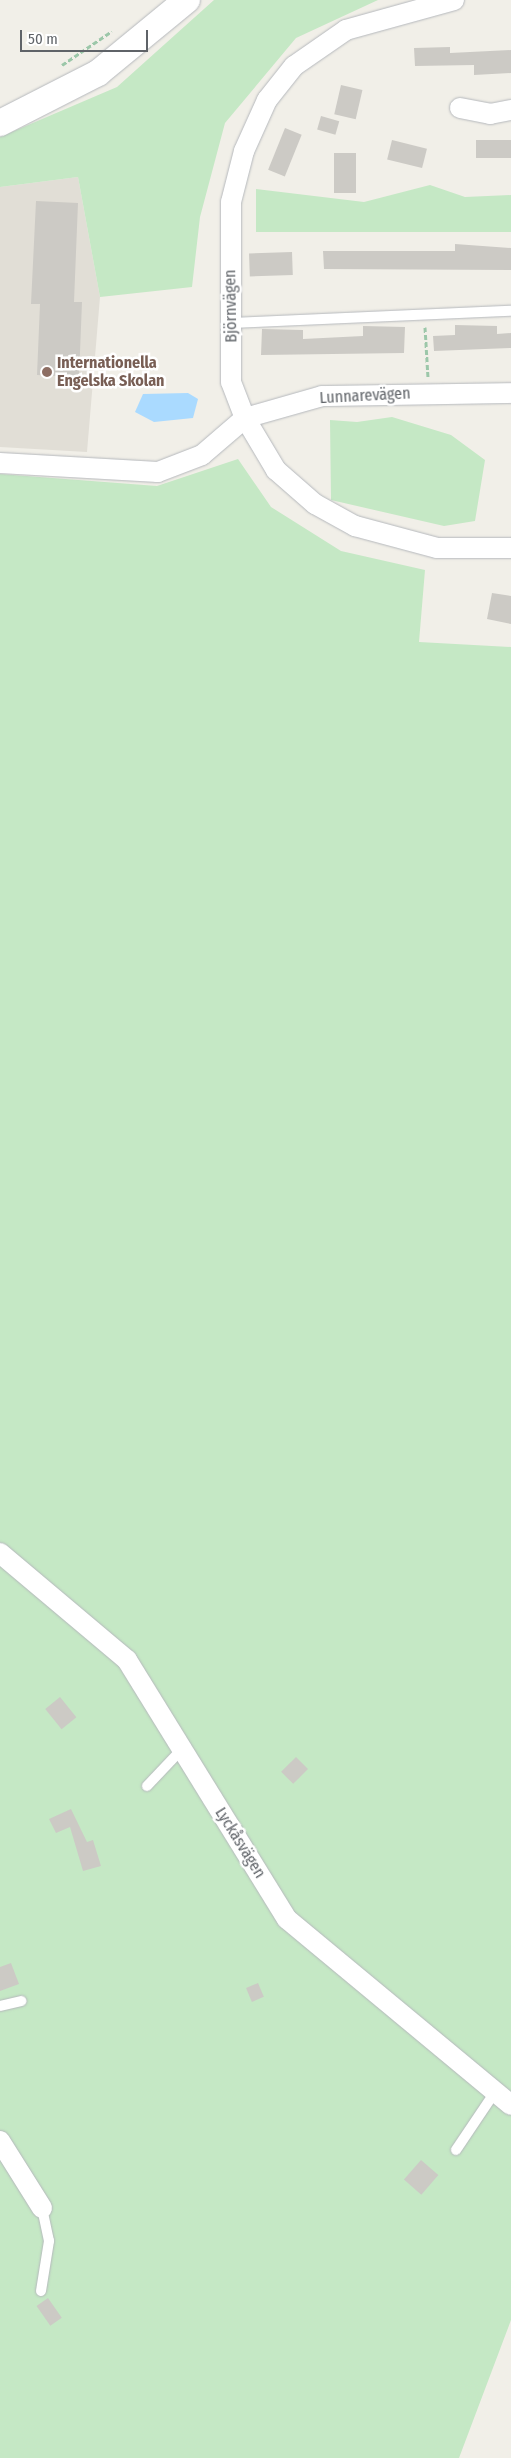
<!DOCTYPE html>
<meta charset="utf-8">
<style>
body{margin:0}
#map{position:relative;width:511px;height:2458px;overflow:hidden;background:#f1efe8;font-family:"Fira Sans Condensed",sans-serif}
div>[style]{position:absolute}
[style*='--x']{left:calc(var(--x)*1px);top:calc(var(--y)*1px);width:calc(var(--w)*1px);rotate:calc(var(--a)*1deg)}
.education>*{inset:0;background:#e1ded6}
.green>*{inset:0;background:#c5e8c5}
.water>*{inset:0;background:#aadaff}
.building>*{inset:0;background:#cccac5;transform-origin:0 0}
.path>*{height:3px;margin-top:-1.5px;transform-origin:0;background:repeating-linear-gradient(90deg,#9cc7a9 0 5px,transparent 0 7.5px)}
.roads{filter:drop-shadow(0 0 1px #b5b8bc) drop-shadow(0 0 1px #b5b8bc)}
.service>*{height:10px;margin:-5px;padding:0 5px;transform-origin:5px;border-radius:5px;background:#fff}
.minor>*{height:20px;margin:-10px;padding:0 10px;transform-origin:10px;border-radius:10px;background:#fff}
.tertiary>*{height:26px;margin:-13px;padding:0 13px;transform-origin:13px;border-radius:13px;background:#fff}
.dots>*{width:14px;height:14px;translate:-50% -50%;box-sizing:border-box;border:2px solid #fff;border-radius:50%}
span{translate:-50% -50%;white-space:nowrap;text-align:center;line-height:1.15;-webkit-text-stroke:5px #fff;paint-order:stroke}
.street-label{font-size:16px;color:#5f6368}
.education-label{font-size:16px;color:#785e54;font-weight:700}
.left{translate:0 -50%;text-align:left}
.scale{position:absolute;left:20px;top:30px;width:128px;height:22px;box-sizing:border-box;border:2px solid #5f6368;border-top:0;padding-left:6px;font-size:15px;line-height:18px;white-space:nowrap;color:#5f6368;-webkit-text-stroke:4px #fff;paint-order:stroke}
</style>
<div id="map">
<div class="education">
<i style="clip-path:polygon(78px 177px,100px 297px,87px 452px,0 447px,0 187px)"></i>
</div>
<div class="green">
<i style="clip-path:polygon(214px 0,378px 0,296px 38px,225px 123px,200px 217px,192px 287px,100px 297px,78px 177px,0 187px,0 137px,117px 87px)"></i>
<i style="clip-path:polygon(430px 185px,465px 197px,511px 195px,511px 232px,256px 232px,256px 189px,364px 202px)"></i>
<i style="clip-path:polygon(392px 417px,451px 435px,485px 460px,475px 521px,444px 526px,331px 500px,330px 420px,357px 422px)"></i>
<i style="clip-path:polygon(238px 459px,271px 507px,341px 551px,425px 570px,419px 642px,511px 647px,511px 2320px,459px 2458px,0 2458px,0 474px,157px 486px)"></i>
</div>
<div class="water">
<i style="clip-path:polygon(188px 393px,198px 399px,193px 418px,154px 422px,135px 412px,143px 394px)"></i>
</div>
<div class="building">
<i style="clip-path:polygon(450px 47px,450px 53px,511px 50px,511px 73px,474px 75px,474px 65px,415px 66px,414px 48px)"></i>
<i style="left:341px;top:85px;width:22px;height:30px;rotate:13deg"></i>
<i style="left:321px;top:116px;width:19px;height:14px;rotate:16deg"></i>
<i style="left:285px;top:128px;width:18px;height:45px;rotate:22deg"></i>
<i style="left:392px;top:140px;width:36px;height:20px;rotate:14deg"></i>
<i style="left:476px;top:140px;width:35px;height:18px"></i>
<i style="left:334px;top:153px;width:22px;height:40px"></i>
<i style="clip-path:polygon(36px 201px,78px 203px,74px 302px,82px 302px,79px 377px,37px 375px,40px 304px,31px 304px)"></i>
<i style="clip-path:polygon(455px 244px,511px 248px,511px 270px,324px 269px,323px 251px,455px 251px)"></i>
<i style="left:292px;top:252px;width:23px;height:43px;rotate:88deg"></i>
<i style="clip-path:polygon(455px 325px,497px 326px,497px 334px,511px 333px,511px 348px,434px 351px,433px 336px,455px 335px)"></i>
<i style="clip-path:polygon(363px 326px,405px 327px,404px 353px,261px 355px,262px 329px,303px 330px,303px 339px,363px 336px)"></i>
<i style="clip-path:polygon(492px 593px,511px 596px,511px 624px,487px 619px)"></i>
<i style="left:60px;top:1697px;width:26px;height:19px;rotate:51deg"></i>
<i style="left:296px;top:1757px;width:17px;height:21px;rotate:45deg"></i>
<i style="clip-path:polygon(71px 1809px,87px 1842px,93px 1840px,101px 1866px,83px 1871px,70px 1827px,56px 1833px,49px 1819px)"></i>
<i style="clip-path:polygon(11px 1963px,19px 1984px,0 1991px,0 1967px)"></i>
<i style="left:258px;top:1983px;width:15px;height:13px;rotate:67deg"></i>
<i style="left:421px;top:2160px;width:23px;height:26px;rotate:41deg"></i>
<i style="left:48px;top:2298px;width:24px;height:14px;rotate:55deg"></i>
</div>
<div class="path">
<i style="--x:62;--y:65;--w:60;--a:-34.2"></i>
<i style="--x:425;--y:327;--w:51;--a:86.6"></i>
</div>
<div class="roads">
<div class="service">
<i style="--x:231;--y:323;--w:280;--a:-2.5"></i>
<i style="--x:147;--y:1786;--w:51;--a:-46.6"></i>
<i style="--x:0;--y:2006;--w:22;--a:-13"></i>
<i style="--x:456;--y:2150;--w:70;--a:-56.1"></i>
<i style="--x:41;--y:2291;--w:51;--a:-80.9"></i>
<i style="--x:49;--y:2241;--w:34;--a:-102"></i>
</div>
<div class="minor">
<i style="--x:454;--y:0;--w:112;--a:164.5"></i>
<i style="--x:346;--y:30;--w:63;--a:145.3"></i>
<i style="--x:294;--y:66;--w:43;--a:128.5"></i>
<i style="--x:267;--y:100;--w:56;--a:114.3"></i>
<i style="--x:244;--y:151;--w:53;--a:104.3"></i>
<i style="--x:231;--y:202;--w:180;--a:90"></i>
<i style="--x:231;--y:382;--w:39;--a:69"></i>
<i style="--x:245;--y:418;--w:61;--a:59.2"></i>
<i style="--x:276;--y:470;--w:52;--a:41.1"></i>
<i style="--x:315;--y:504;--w:46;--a:28.8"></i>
<i style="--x:355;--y:526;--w:85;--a:15"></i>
<i style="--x:437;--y:548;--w:74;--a:0"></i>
<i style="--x:460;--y:108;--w:31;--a:11"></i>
<i style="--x:490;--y:114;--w:21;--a:-11"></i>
<i style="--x:0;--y:463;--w:158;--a:3.3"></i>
<i style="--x:158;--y:472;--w:47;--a:-21.1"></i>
<i style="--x:202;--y:455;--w:57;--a:-40.7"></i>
<i style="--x:245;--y:418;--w:80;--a:-15.9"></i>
<i style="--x:322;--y:396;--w:189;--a:-0.9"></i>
<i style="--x:0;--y:1553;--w:166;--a:40.1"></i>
<i style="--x:127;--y:1660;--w:304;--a:58.3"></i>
<i style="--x:287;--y:1919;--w:291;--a:39.7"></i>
<i style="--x:0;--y:2141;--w:79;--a:57.9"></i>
</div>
<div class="tertiary">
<i style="--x:0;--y:123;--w:110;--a:-27"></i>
<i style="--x:98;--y:73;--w:115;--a:-39.4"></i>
</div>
</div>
<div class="dots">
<i style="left:47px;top:372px;background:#8d6e63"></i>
</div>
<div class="street-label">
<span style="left:231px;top:306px;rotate:-91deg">Björnvägen</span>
<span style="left:365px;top:396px;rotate:-3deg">Lunnarevägen</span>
<span style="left:240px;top:1843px;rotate:58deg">Lyckåsvägen</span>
</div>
<div class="education-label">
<span class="left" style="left:57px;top:372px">Internationella<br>Engelska Skolan</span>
</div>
<div class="scale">50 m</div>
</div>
